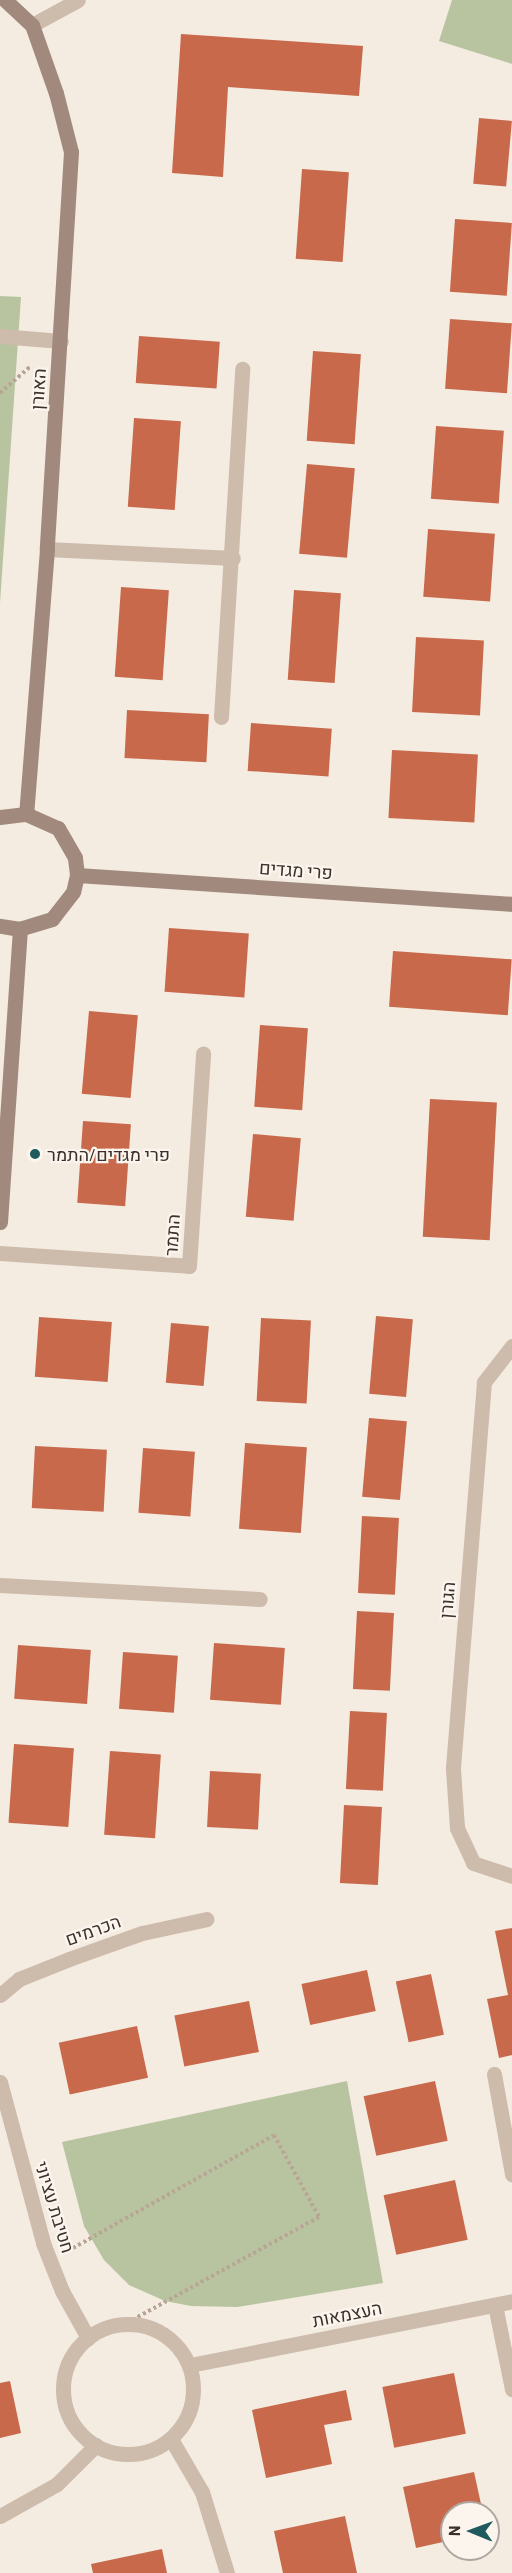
<!DOCTYPE html>
<meta charset="utf-8">
<style>
body{margin:0}
#map{position:relative;width:512px;height:2573px;overflow:hidden;background:#f4ebe1;font-family:Barlow,Heebo,sans-serif}
div>[style]{position:absolute}
[style*='--x']{left:calc(var(--x)*1px);top:calc(var(--y)*1px);width:calc(var(--w)*1px);rotate:calc(var(--a)*1deg)}
.green>*{inset:0;background:#b8c4a0}
.building>*{inset:0;background:#c8694b;transform-origin:0 0}
.path>*{height:4px;margin-top:-2px;transform-origin:0;background:repeating-linear-gradient(90deg,#b9a596 0 3px,transparent 0 6px)}
.lane>*{height:15px;margin:-7.5px;padding:0 7.5px;transform-origin:7.5px;border-radius:7.5px;background:#cdbbac}
.street>*{height:15px;margin:-7.5px;padding:0 7.5px;transform-origin:7.5px;border-radius:7.5px;background:#cdbbac}
.street>.ring{margin:-7.5px;padding:0;box-sizing:content-box;background:none;border:15px solid #cdbbac;border-radius:50%}
.secondary>*{height:15px;margin:-7.5px;padding:0 7.5px;transform-origin:7.5px;border-radius:7.5px;background:#a18a7d}
.dots>*{width:16px;height:16px;translate:-50% -50%;box-sizing:border-box;border:3px solid #fbf5ee;border-radius:50%}
span{translate:-50% -50%;white-space:nowrap;text-align:center;line-height:1.15;-webkit-text-stroke:4.5px #fbf5ee;paint-order:stroke}
.street-label{font-size:18px;color:#3b302b}
.poi-label{font-size:18px;color:#3b302b}
.left{translate:0 -50%;text-align:left}
.north{position:absolute;left:440px;top:2501px;width:60px;height:60px;box-sizing:border-box;background:#fbf5ee;border:2px solid #aea6a0;border-radius:50%;rotate:271deg;font-size:16px;font-weight:700;line-height:24px;text-align:center;color:#3b302b}
.north::after{content:'';display:block;margin:auto;width:21px;height:27px;background:#1f5a5e;clip-path:polygon(50% 0,100% 100%,50% 72%,0 100%)}
</style>
<div id="map">
<div class="green">
<i style="clip-path:polygon(452px 0,512px 0,512px 64px,439px 41px)"></i>
<i style="clip-path:polygon(0 296px,21px 297px,0 603px)"></i>
<i style="clip-path:polygon(347px 2081px,383px 2283px,237px 2307px,191px 2306px,165px 2301px,129px 2285px,104px 2260px,84px 2226px,62px 2142px)"></i>
</div>
<div class="building">
<i style="clip-path:polygon(181px 34px,363px 46px,359px 96px,228px 87px,223px 177px,172px 173px)"></i>
<i style="left:479px;top:118px;width:33px;height:66px;rotate:5deg"></i>
<i style="left:302px;top:169px;width:47px;height:90px;rotate:4deg"></i>
<i style="left:455px;top:219px;width:57px;height:73px;rotate:4deg"></i>
<i style="left:450px;top:319px;width:62px;height:70px;rotate:4deg"></i>
<i style="left:139px;top:336px;width:81px;height:47px;rotate:4deg"></i>
<i style="left:313px;top:351px;width:48px;height:90px;rotate:4deg"></i>
<i style="left:134px;top:418px;width:47px;height:89px;rotate:4deg"></i>
<i style="left:436px;top:426px;width:68px;height:73px;rotate:4deg"></i>
<i style="left:307px;top:464px;width:48px;height:90px;rotate:5deg"></i>
<i style="left:428px;top:529px;width:67px;height:68px;rotate:4deg"></i>
<i style="left:121px;top:587px;width:48px;height:90px;rotate:4deg"></i>
<i style="left:294px;top:590px;width:47px;height:90px;rotate:4deg"></i>
<i style="left:416px;top:637px;width:68px;height:75px;rotate:3deg"></i>
<i style="left:127px;top:710px;width:82px;height:48px;rotate:3deg"></i>
<i style="left:251px;top:723px;width:81px;height:48px;rotate:4deg"></i>
<i style="left:392px;top:750px;width:86px;height:68px;rotate:3deg"></i>
<i style="left:169px;top:928px;width:80px;height:64px;rotate:4deg"></i>
<i style="left:393px;top:951px;width:119px;height:56px;rotate:4deg"></i>
<i style="left:89px;top:1011px;width:49px;height:83px;rotate:5deg"></i>
<i style="left:260px;top:1025px;width:48px;height:82px;rotate:4deg"></i>
<i style="left:430px;top:1099px;width:67px;height:138px;rotate:3deg"></i>
<i style="left:83px;top:1121px;width:48px;height:82px;rotate:4deg"></i>
<i style="left:253px;top:1134px;width:48px;height:83px;rotate:5deg"></i>
<i style="left:376px;top:1316px;width:37px;height:78px;rotate:5deg"></i>
<i style="left:39px;top:1317px;width:73px;height:60px;rotate:4deg"></i>
<i style="left:261px;top:1318px;width:50px;height:83px;rotate:3deg"></i>
<i style="left:171px;top:1323px;width:38px;height:60px;rotate:5deg"></i>
<i style="left:369px;top:1418px;width:38px;height:79px;rotate:5deg"></i>
<i style="left:245px;top:1443px;width:62px;height:86px;rotate:4deg"></i>
<i style="left:35px;top:1446px;width:72px;height:62px;rotate:3deg"></i>
<i style="left:143px;top:1448px;width:52px;height:65px;rotate:4deg"></i>
<i style="left:362px;top:1516px;width:37px;height:77px;rotate:3deg"></i>
<i style="left:357px;top:1611px;width:37px;height:78px;rotate:3deg"></i>
<i style="left:214px;top:1643px;width:71px;height:57px;rotate:4deg"></i>
<i style="left:18px;top:1645px;width:73px;height:54px;rotate:4deg"></i>
<i style="left:123px;top:1652px;width:55px;height:57px;rotate:4deg"></i>
<i style="left:350px;top:1711px;width:37px;height:78px;rotate:3deg"></i>
<i style="left:14px;top:1744px;width:60px;height:79px;rotate:4deg"></i>
<i style="left:110px;top:1751px;width:51px;height:84px;rotate:4deg"></i>
<i style="left:210px;top:1771px;width:51px;height:56px;rotate:3deg"></i>
<i style="left:344px;top:1805px;width:38px;height:78px;rotate:3deg"></i>
<i style="clip-path:polygon(512px 1928px,512px 2055px,499px 2058px,487px 1999px,508px 1995px,495px 1931px)"></i>
<i style="left:367px;top:1970px;width:42px;height:67px;rotate:78deg"></i>
<i style="left:431px;top:1974px;width:62px;height:36px;rotate:78deg"></i>
<i style="left:249px;top:2001px;width:52px;height:76px;rotate:79deg"></i>
<i style="left:137px;top:2026px;width:53px;height:80px;rotate:78deg"></i>
<i style="left:435px;top:2081px;width:61px;height:73px;rotate:78deg"></i>
<i style="left:455px;top:2180px;width:61px;height:73px;rotate:78deg"></i>
<i style="left:454px;top:2373px;width:62px;height:73px;rotate:79deg"></i>
<i style="clip-path:polygon(10px 2381px,21px 2433px,0 2438px,0 2383px)"></i>
<i style="clip-path:polygon(346px 2390px,352px 2420px,324px 2425px,332px 2464px,266px 2478px,252px 2410px)"></i>
<i style="clip-path:polygon(474px 2472px,483px 2513px,452px 2513px,452px 2540px,416px 2548px,403px 2487px)"></i>
<i style="clip-path:polygon(345px 2516px,357px 2573px,283px 2573px,274px 2531px)"></i>
<i style="clip-path:polygon(162px 2549px,167px 2573px,93px 2573px,91px 2564px)"></i>
</div>
<div class="path">
<i style="--x:0;--y:393;--w:41;--a:-41.1"></i>
<i style="--x:73;--y:2248;--w:231;--a:-29.3"></i>
<i style="--x:274;--y:2135;--w:94;--a:61.2"></i>
<i style="--x:319;--y:2217;--w:217;--a:151.1"></i>
</div>
<div class="lane">
<i style="--x:47;--y:549;--w:186;--a:2.8"></i>
<i style="--x:221;--y:717;--w:349;--a:-86.5"></i>
</div>
<div class="street">
<i style="--x:32;--y:25;--w:52;--a:-28.5"></i>
<i style="--x:0;--y:336;--w:61;--a:4.7"></i>
<i style="--x:0;--y:1253;--w:189;--a:3.9"></i>
<i style="--x:189;--y:1266;--w:213;--a:-86.2"></i>
<i style="--x:512;--y:1346;--w:46;--a:127.9"></i>
<i style="--x:484;--y:1382;--w:388;--a:94.6"></i>
<i style="--x:453;--y:1769;--w:59;--a:86.1"></i>
<i style="--x:457;--y:1828;--w:38;--a:65"></i>
<i style="--x:473;--y:1863;--w:41;--a:18.4"></i>
<i style="--x:0;--y:1585;--w:260;--a:3.1"></i>
<i style="--x:0;--y:1995;--w:25;--a:-40"></i>
<i style="--x:19;--y:1979;--w:54;--a:-21.8"></i>
<i style="--x:69;--y:1959;--w:77;--a:-19.6"></i>
<i style="--x:142;--y:1933;--w:66;--a:-12.2"></i>
<i style="--x:494;--y:2074;--w:102;--a:79.8"></i>
<i style="--x:0;--y:2082;--w:167;--a:75"></i>
<i style="--x:43;--y:2243;--w:52;--a:68.4"></i>
<i style="--x:62;--y:2291;--w:54;--a:61"></i>
<i style="--x:495;--y:2305;--w:86;--a:78.6"></i>
<i class="ring" style="left:63px;top:2324px;width:115px;height:115px"></i>
<i style="--x:190;--y:2365;--w:328;--a:-11.2"></i>
<i style="--x:171;--y:2439;--w:61;--a:59.7"></i>
<i style="--x:202;--y:2492;--w:85;--a:72.8"></i>
<i style="--x:0;--y:2516;--w:65;--a:-29.3"></i>
<i style="--x:57;--y:2484;--w:55;--a:-45"></i>
</div>
<div class="secondary">
<i style="--x:5;--y:0;--w:37;--a:43"></i>
<i style="--x:32;--y:25;--w:72;--a:70.6"></i>
<i style="--x:56;--y:93;--w:61;--a:75.7"></i>
<i style="--x:71;--y:152;--w:398;--a:93.5"></i>
<i style="--x:47;--y:549;--w:266;--a:94.5"></i>
<i style="--x:0;--y:817;--w:26;--a:-7"></i>
<i style="--x:26;--y:814;--w:35;--a:24"></i>
<i style="--x:58;--y:828;--w:34;--a:60"></i>
<i style="--x:75;--y:858;--w:17;--a:83"></i>
<i style="--x:77;--y:875;--w:17;--a:103"></i>
<i style="--x:73;--y:892;--w:34;--a:128"></i>
<i style="--x:52;--y:919;--w:34;--a:163"></i>
<i style="--x:20;--y:929;--w:20;--a:-171"></i>
<i style="--x:77;--y:875;--w:436;--a:3.8"></i>
<i style="--x:0;--y:1222;--w:294;--a:-86.1"></i>
</div>
<div class="dots">
<i style="left:35px;top:1154px;background:#1f5a5e"></i>
</div>
<div class="street-label">
<span style="left:38px;top:389px;rotate:-86deg">האורן</span>
<span style="left:296px;top:870px;rotate:4deg">פרי מגדים</span>
<span style="left:172px;top:1235px;rotate:-86deg">התמר</span>
<span style="left:447px;top:1600px;rotate:-85deg">הגורן</span>
<span style="left:93px;top:1930px;rotate:-20deg">הכרמים</span>
<span style="left:55px;top:2207px;rotate:73deg">חטיבת עציוני</span>
<span style="left:347px;top:2314px;rotate:-11deg">העצמאות</span>
</div>
<div class="poi-label">
<span class="left" style="left:47px;top:1154px">פרי מגדים/התמר</span>
</div>
<div class="north">N</div>
</div>
